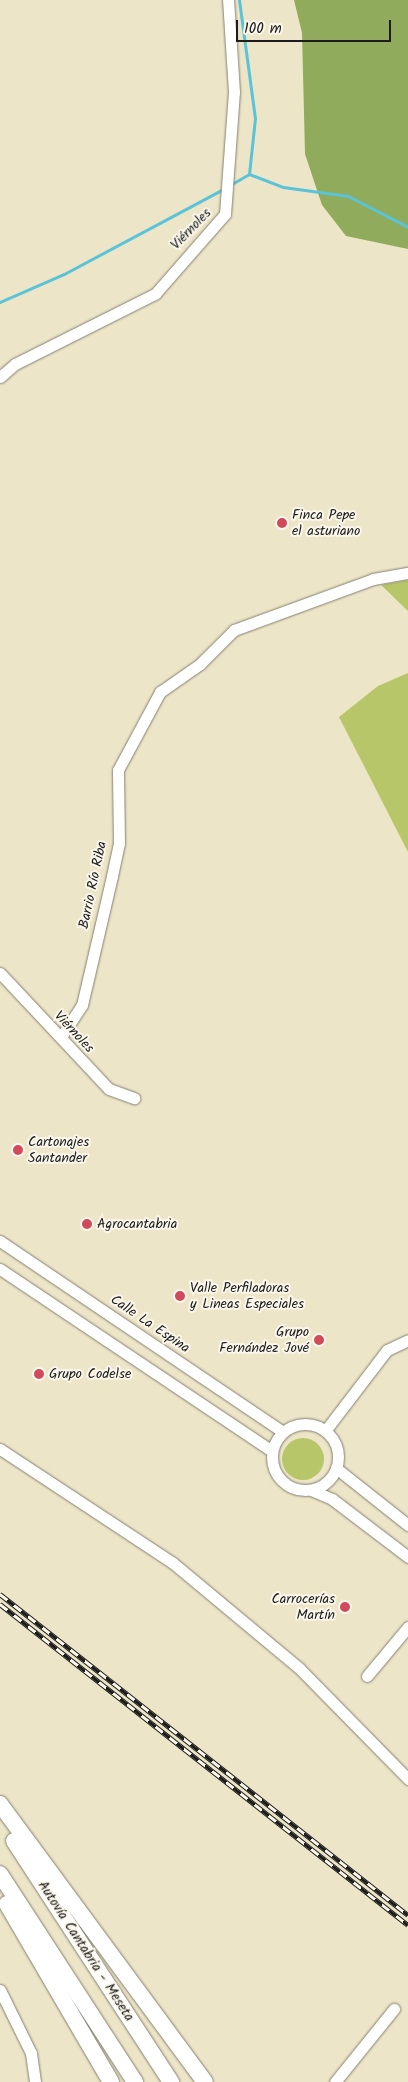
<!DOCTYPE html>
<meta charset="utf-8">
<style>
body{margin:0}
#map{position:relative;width:408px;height:2082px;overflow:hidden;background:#ede5c7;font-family:Kalam,sans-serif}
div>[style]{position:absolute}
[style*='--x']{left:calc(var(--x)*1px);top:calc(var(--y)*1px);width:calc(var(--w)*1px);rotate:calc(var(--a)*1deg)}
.green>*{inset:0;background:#b7c668}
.round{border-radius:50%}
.forest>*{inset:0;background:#91ab5c}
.stream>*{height:3px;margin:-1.5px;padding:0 1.5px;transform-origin:1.5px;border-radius:1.5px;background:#5bc3d8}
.roads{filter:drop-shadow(0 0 1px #848072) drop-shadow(0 0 1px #848072)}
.minor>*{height:11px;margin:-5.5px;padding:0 5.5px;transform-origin:5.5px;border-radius:5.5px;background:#fff}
.minor>.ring{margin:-5.5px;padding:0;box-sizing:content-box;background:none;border:11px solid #fff;border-radius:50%}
.highway>*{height:16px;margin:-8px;padding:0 8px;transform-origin:8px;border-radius:8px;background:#fff}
.rail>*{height:5px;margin-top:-2.5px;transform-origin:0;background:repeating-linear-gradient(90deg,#fbf7ec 0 9px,#1c1c1c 0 18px);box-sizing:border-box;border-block:1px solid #1c1c1c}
.dots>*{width:14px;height:14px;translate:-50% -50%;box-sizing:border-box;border:2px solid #fbf7ec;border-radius:50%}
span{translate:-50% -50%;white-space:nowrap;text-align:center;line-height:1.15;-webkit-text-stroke:4px #fbf7ec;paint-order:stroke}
.street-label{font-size:14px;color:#1c1c1c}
.poi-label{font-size:14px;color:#1c1c1c}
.left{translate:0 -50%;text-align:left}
.right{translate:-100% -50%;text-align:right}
.scale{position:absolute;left:236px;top:20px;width:155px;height:22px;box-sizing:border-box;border:2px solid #1c1c1c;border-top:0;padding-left:6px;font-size:15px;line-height:18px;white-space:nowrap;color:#1c1c1c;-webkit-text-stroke:4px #fbf7ec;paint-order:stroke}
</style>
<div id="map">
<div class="green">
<i style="clip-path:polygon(408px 580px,408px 611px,381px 585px)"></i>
<i style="clip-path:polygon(408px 673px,408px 852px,339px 717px,378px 686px)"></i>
<i class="round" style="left:282px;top:1438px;width:42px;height:42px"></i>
</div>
<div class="forest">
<i style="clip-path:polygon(294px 0,408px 0,408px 249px,346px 236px,322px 205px,305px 154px,302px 33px)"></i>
</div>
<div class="stream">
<i style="--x:239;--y:0;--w:119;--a:82.3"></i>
<i style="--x:255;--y:118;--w:56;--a:96.1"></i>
<i style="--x:249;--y:174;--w:36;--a:21"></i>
<i style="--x:283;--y:187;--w:66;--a:7.9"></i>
<i style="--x:348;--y:196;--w:68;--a:27.3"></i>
<i style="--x:230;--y:185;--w:22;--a:-30"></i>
<i style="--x:0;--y:302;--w:70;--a:-23.6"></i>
<i style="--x:64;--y:274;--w:183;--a:-28.1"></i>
</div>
<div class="roads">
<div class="minor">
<i style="--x:0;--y:377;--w:20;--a:-41"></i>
<i style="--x:15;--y:364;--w:157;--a:-26.6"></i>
<i style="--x:155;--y:294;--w:106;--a:-48.8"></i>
<i style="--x:225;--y:214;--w:122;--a:-85.8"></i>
<i style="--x:234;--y:92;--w:92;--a:-93.7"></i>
<i style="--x:0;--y:973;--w:159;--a:46.8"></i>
<i style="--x:109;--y:1089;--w:27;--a:20"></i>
<i style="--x:61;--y:1037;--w:38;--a:-57"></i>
<i style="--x:82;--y:1005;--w:132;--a:-76.9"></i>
<i style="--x:112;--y:876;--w:34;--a:-78"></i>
<i style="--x:119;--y:843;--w:73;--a:-90.8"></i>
<i style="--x:118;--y:770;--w:89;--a:-61.7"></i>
<i style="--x:160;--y:692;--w:49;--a:-35"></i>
<i style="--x:200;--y:664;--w:48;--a:-45"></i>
<i style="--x:234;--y:630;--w:148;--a:-20.1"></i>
<i style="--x:373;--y:579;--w:36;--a:-10"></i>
<i style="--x:0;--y:1241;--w:341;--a:34"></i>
<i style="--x:0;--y:1269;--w:327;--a:33.8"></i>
<i class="ring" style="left:272px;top:1424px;width:55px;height:55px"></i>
<i style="--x:325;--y:1431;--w:102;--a:-52.6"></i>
<i style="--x:387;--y:1350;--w:23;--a:-25"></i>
<i style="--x:0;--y:1449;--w:207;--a:33.4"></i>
<i style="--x:173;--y:1563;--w:164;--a:39.8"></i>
<i style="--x:299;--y:1668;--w:156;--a:45.5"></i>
<i style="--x:336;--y:1468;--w:92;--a:38.4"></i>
<i style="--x:311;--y:1490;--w:23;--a:23"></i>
<i style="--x:332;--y:1499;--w:96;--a:37.3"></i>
<i style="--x:367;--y:1676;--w:64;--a:-50.1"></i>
<i style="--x:0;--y:1990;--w:70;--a:63.8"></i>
<i style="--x:31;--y:2053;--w:29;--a:82"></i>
<i style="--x:335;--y:2082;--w:94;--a:-51.1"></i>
</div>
<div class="highway">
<i style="--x:0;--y:1804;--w:345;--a:53.6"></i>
<i style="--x:14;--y:1841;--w:288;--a:56.9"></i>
<i style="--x:0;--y:1874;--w:248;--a:57"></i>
<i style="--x:7;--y:1904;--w:206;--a:59.7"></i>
</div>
</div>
<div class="rail">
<i style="--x:0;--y:1594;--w:519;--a:38.19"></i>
<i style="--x:0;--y:1604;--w:519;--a:38.19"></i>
</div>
<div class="dots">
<i style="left:282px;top:523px;background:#d1495b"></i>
<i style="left:18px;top:1150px;background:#d1495b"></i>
<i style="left:87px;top:1224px;background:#d1495b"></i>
<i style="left:180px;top:1296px;background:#d1495b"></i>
<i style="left:319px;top:1340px;background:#d1495b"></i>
<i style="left:39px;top:1374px;background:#d1495b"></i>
<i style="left:345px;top:1607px;background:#d1495b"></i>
</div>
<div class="street-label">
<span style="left:191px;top:229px;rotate:-46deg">Viérnoles</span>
<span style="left:93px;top:885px;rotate:-78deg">Barrio Río Riba</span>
<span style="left:74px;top:1032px;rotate:47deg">Viérnoles</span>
<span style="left:150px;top:1324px;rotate:34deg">Calle La Espina</span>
<span style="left:86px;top:1951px;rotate:57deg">Autovía Cantabria - Meseta</span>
</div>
<div class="poi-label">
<span class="left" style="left:292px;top:523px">Finca Pepe<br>el asturiano</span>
<span class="left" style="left:28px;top:1150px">Cartonajes<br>Santander</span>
<span class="left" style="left:97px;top:1224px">Agrocantabria</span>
<span class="left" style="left:190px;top:1296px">Valle Perfiladoras<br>y Lineas Especiales</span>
<span class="right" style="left:309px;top:1340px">Grupo<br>Fernández Jové</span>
<span class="left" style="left:49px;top:1374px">Grupo Codelse</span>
<span class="right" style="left:335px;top:1607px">Carrocerías<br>Martín</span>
</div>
<div class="scale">100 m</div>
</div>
